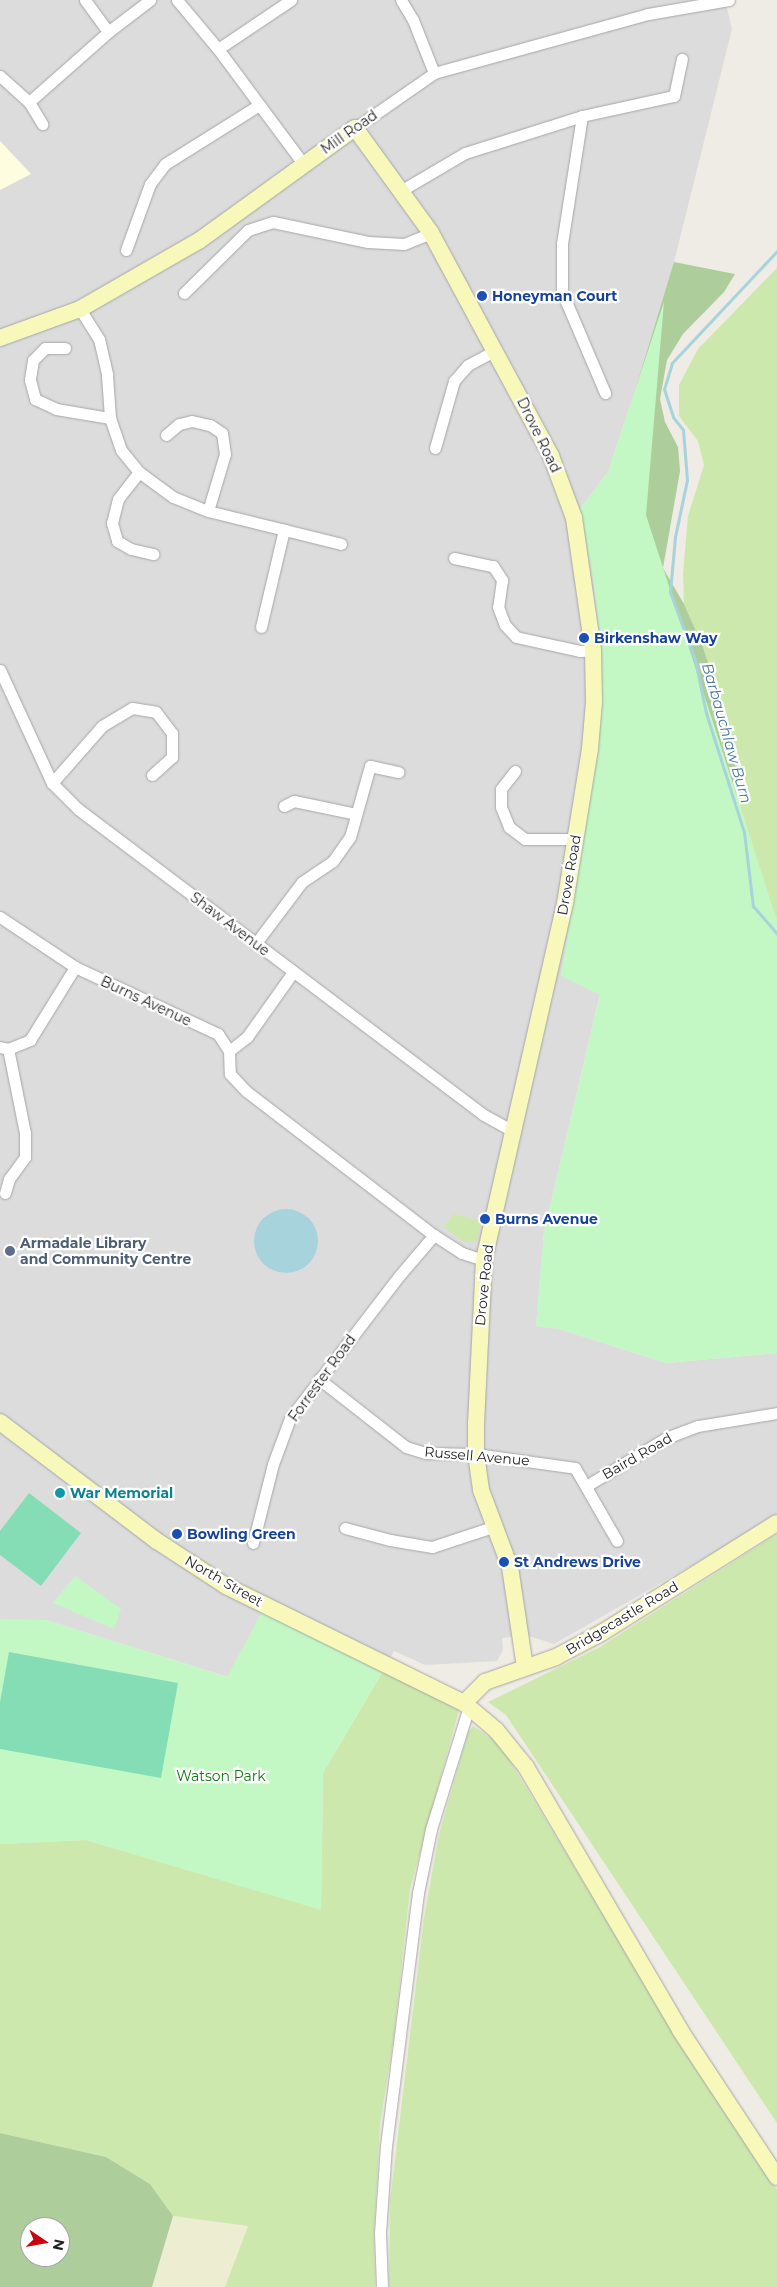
<!DOCTYPE html>
<style>
body{margin:0}
#map{position:relative;width:777px;height:2287px;overflow:hidden;background:#efebe5;font-family:Montserrat,sans-serif}
div>[style]{position:absolute}
[style*='--x']{left:calc(var(--x)*1px);top:calc(var(--y)*1px);width:calc(var(--w)*1px);rotate:calc(var(--a)*1deg)}
.residential>*{inset:0;background:#dddcdc}
.education>*{inset:0;background:#fefddf}
.farmland>*{inset:0;background:#edeed1}
.grass>*{inset:0;background:#cde8ac}
.forest>*{inset:0;background:#adce9b}
.park>*{inset:0;background:#c3f8c5}
.pitch>*{inset:0;background:#85ddb6}
.water>*{inset:0;background:#a7d3dc}
.round{border-radius:50%}
.stream>*{height:3px;margin:-1.5px;padding:0 1.5px;transform-origin:1.5px;border-radius:1.5px;background:#a7d3dc}
.roads{filter:drop-shadow(0 0 1px #a6a6a6) drop-shadow(0 0 1px #a6a6a6)}
.street>*{height:11px;margin:-5.5px;padding:0 5.5px;transform-origin:5.5px;border-radius:5.5px;background:#fff}
.secondary>*{height:16px;margin:-8px;padding:0 8px;transform-origin:8px;border-radius:8px;background:#f8f8ba}
.dots>*{width:14px;height:14px;translate:-50% -50%;box-sizing:border-box;border:2px solid #fff;border-radius:50%}
span{translate:-50% -50%;white-space:nowrap;text-align:center;line-height:1.15;-webkit-text-stroke:4.5px #fff;paint-order:stroke}
.street-label{font-size:14px;color:#1f1f1f}
.transit-label{font-size:14px;color:#164399;font-weight:700}
.left{translate:0 -50%;text-align:left}
.service-label{font-size:14px;color:#4e5e75;font-weight:700}
.culture-label{font-size:14px;color:#0d838f;font-weight:700}
.park-label{font-size:14px;color:#0e7c11}
.water-label{font-size:15px;color:#47779d;font-style:italic}
.north{position:absolute;left:20px;top:2217px;width:50px;height:50px;box-sizing:border-box;background:#fff;border:1px solid #a5a5a5;border-radius:50%;rotate:102deg;font-size:14px;font-weight:700;line-height:20px;text-align:center;color:#1f1f1f}
.north::after{content:'';display:block;margin:auto;width:18px;height:22px;background:#c9040f;clip-path:polygon(50% 0,100% 100%,50% 72%,0 100%)}
</style>
<div id="map">
<div class="residential">
<i style="clip-path:polygon(0 0,725px 0,732px 29px,664px 302px,608px 472px,580px 509px,593px 577px,602px 659px,600px 735px,584px 841px,600px 994px,544px 1232px,536px 1326px,559px 1329px,666px 1363px,777px 1353px,777px 1517px,554px 1644px,526px 1635px,502px 1638px,503px 1650px,497px 1661px,425px 1665px,394px 1651px,385px 1668px,228px 1677px,46px 1620px,0 1629px)"></i>
</div>
<div class="education">
<i style="clip-path:polygon(0 141px,31px 174px,0 190px)"></i>
</div>
<div class="farmland">
<i style="clip-path:polygon(173px 2216px,248px 2226px,225px 2287px,152px 2287px)"></i>
</div>
<div class="grass">
<i style="clip-path:polygon(777px 268px,777px 920px,737px 798px,739px 781px,725px 716px,703px 647px,684px 604px,683px 574px,688px 516px,704px 465px,698px 441px,679px 416px,679px 385px,698px 349px)"></i>
<i style="clip-path:polygon(454px 1214px,482px 1221px,477px 1241px,464px 1242px,444px 1227px)"></i>
<i style="clip-path:polygon(777px 1534px,777px 2123px,506px 1715px,488px 1702px,600px 1647px)"></i>
<i style="clip-path:polygon(385px 1668px,459px 1710px,410px 1889px,394px 2035px,380px 2125px,374px 2233px,375px 2287px,225px 2287px,248px 2226px,173px 2216px,150px 2184px,106px 2157px,0 2133px,0 1844px,86px 1840px,321px 1909px,323px 1773px)"></i>
<i style="clip-path:polygon(473px 1726px,500px 1744px,690px 2059px,777px 2190px,777px 2287px,389px 2287px,390px 2201px,424px 1918px,439px 1834px,468px 1733px)"></i>
</div>
<div class="forest">
<i style="clip-path:polygon(674px 262px,735px 274px,724px 292px,683px 334px,667px 360px,660px 399px,665px 422px,678px 447px,680px 471px,663px 568px,684px 604px,703px 647px,725px 716px,739px 781px,737px 798px,777px 920px,605px 489px)"></i>
<i style="clip-path:polygon(evenodd,0 2133px,106px 2157px,150px 2184px,173px 2216px,152px 2287px,0 2287px,0 2133px,30px 2227px,60px 2227px,60px 2257px,30px 2257px,30px 2227px)"></i>
</div>
<div class="park">
<i style="clip-path:polygon(664px 302px,646px 515px,777px 920px,777px 1353px,666px 1363px,559px 1329px,536px 1326px,544px 1232px,600px 995px,561px 976px,600px 734px,602px 659px,593px 577px,580px 509px,608px 472px)"></i>
<i style="clip-path:polygon(75px 1576px,121px 1609px,114px 1629px,53px 1603px)"></i>
<i style="clip-path:polygon(263px 1610px,385px 1668px,323px 1773px,321px 1910px,86px 1840px,0 1844px,0 1619px,46px 1620px,227px 1677px)"></i>
</div>
<div class="pitch">
<i style="clip-path:polygon(29px 1493px,81px 1533px,41px 1586px,0 1555px,0 1531px)"></i>
<i style="clip-path:polygon(9px 1652px,178px 1683px,161px 1778px,0 1749px,0 1702px)"></i>
</div>
<div class="water">
<i class="round" style="left:254px;top:1209px;width:64px;height:64px"></i>
</div>
<div class="stream">
<i style="--x:777;--y:251;--w:154;--a:133.2"></i>
<i style="--x:672;--y:363;--w:27;--a:107"></i>
<i style="--x:664;--y:389;--w:29;--a:72"></i>
<i style="--x:673;--y:417;--w:16;--a:52"></i>
<i style="--x:683;--y:430;--w:50;--a:85.4"></i>
<i style="--x:687;--y:480;--w:58;--a:101.9"></i>
<i style="--x:675;--y:537;--w:55;--a:95.2"></i>
<i style="--x:670;--y:592;--w:72;--a:69.8"></i>
<i style="--x:695;--y:660;--w:54;--a:78.3"></i>
<i style="--x:706;--y:713;--w:125;--a:72.3"></i>
<i style="--x:744;--y:832;--w:75;--a:83.1"></i>
<i style="--x:753;--y:906;--w:37;--a:49"></i>
</div>
<div class="roads">
<div class="street">
<i style="--x:85;--y:0;--w:39;--a:54"></i>
<i style="--x:177;--y:0;--w:64;--a:50.1"></i>
<i style="--x:218;--y:49;--w:144;--a:53.4"></i>
<i style="--x:401;--y:0;--w:23;--a:59"></i>
<i style="--x:413;--y:20;--w:57;--a:68.4"></i>
<i style="--x:218;--y:49;--w:88;--a:-33.9"></i>
<i style="--x:0;--y:76;--w:39;--a:42"></i>
<i style="--x:29;--y:102;--w:26;--a:59"></i>
<i style="--x:29;--y:102;--w:106;--a:-41.5"></i>
<i style="--x:108;--y:32;--w:53;--a:-37.3"></i>
<i style="--x:582;--y:116;--w:130;--a:98.9"></i>
<i style="--x:562;--y:244;--w:48;--a:90"></i>
<i style="--x:562;--y:292;--w:110;--a:66.9"></i>
<i style="--x:355;--y:128;--w:96;--a:-34.8"></i>
<i style="--x:434;--y:73;--w:222;--a:-15.4"></i>
<i style="--x:648;--y:14;--w:82;--a:-9.8"></i>
<i style="--x:402;--y:190;--w:73;--a:-30.4"></i>
<i style="--x:465;--y:153;--w:123;--a:-17.5"></i>
<i style="--x:582;--y:116;--w:94;--a:-12.3"></i>
<i style="--x:674;--y:96;--w:38;--a:-78"></i>
<i style="--x:126;--y:250;--w:70;--a:-70"></i>
<i style="--x:150;--y:184;--w:25;--a:-53"></i>
<i style="--x:165;--y:164;--w:111;--a:-32.1"></i>
<i style="--x:184;--y:293;--w:90;--a:-44.5"></i>
<i style="--x:248;--y:230;--w:26;--a:-18"></i>
<i style="--x:273;--y:222;--w:97;--a:11.9"></i>
<i style="--x:368;--y:242;--w:36;--a:3"></i>
<i style="--x:404;--y:244;--w:29;--a:-22"></i>
<i style="--x:80;--y:309;--w:36;--a:58"></i>
<i style="--x:99;--y:339;--w:37;--a:77"></i>
<i style="--x:107;--y:375;--w:43;--a:86"></i>
<i style="--x:110;--y:418;--w:34;--a:71"></i>
<i style="--x:121;--y:450;--w:28;--a:51"></i>
<i style="--x:139;--y:472;--w:42;--a:36.3"></i>
<i style="--x:173;--y:497;--w:38;--a:22"></i>
<i style="--x:208;--y:511;--w:137;--a:13.9"></i>
<i style="--x:65;--y:348;--w:20;--a:180"></i>
<i style="--x:45;--y:348;--w:17;--a:135"></i>
<i style="--x:33;--y:360;--w:20;--a:99"></i>
<i style="--x:30;--y:380;--w:20;--a:75"></i>
<i style="--x:35;--y:399;--w:23;--a:25"></i>
<i style="--x:56;--y:409;--w:55;--a:9.5"></i>
<i style="--x:166;--y:435;--w:17;--a:-40"></i>
<i style="--x:179;--y:424;--w:13;--a:-13"></i>
<i style="--x:192;--y:421;--w:18;--a:13"></i>
<i style="--x:210;--y:425;--w:14;--a:34"></i>
<i style="--x:222;--y:433;--w:21;--a:82"></i>
<i style="--x:225;--y:454;--w:59;--a:106.6"></i>
<i style="--x:435;--y:448;--w:70;--a:-74.2"></i>
<i style="--x:454;--y:381;--w:21;--a:-49"></i>
<i style="--x:468;--y:365;--w:32;--a:-28"></i>
<i style="--x:139;--y:472;--w:34;--a:128"></i>
<i style="--x:118;--y:499;--w:25;--a:104"></i>
<i style="--x:112;--y:523;--w:19;--a:74"></i>
<i style="--x:117;--y:541;--w:16;--a:30"></i>
<i style="--x:131;--y:549;--w:23;--a:13"></i>
<i style="--x:454;--y:558;--w:40;--a:12"></i>
<i style="--x:493;--y:566;--w:17;--a:57"></i>
<i style="--x:502;--y:580;--w:27;--a:98"></i>
<i style="--x:498;--y:607;--w:19;--a:69"></i>
<i style="--x:505;--y:625;--w:16;--a:47"></i>
<i style="--x:516;--y:637;--w:66;--a:12.3"></i>
<i style="--x:580;--y:651;--w:13;--a:-4"></i>
<i style="--x:261;--y:627;--w:100;--a:-76.7"></i>
<i style="--x:0;--y:670;--w:124;--a:65.3"></i>
<i style="--x:52;--y:783;--w:37;--a:45"></i>
<i style="--x:78;--y:809;--w:508;--a:37.01"></i>
<i style="--x:484;--y:1115;--w:33;--a:29"></i>
<i style="--x:515;--y:771;--w:23;--a:128"></i>
<i style="--x:501;--y:789;--w:18;--a:90"></i>
<i style="--x:501;--y:807;--w:22;--a:68"></i>
<i style="--x:509;--y:827;--w:20;--a:37"></i>
<i style="--x:525;--y:839;--w:50;--a:0"></i>
<i style="--x:52;--y:783;--w:76;--a:-48.7"></i>
<i style="--x:102;--y:726;--w:35;--a:-31"></i>
<i style="--x:132;--y:708;--w:24;--a:9"></i>
<i style="--x:156;--y:712;--w:26;--a:53"></i>
<i style="--x:172;--y:733;--w:24;--a:90"></i>
<i style="--x:172;--y:757;--w:27;--a:138"></i>
<i style="--x:284;--y:806;--w:11;--a:-27"></i>
<i style="--x:294;--y:801;--w:63;--a:11.8"></i>
<i style="--x:0;--y:917;--w:90;--a:33.7"></i>
<i style="--x:75;--y:967;--w:158;--a:25.1"></i>
<i style="--x:218;--y:1034;--w:20;--a:57"></i>
<i style="--x:229;--y:1051;--w:23;--a:88"></i>
<i style="--x:230;--y:1074;--w:23;--a:47"></i>
<i style="--x:246;--y:1091;--w:237;--a:37.5"></i>
<i style="--x:434;--y:1235;--w:33;--a:33"></i>
<i style="--x:462;--y:1253;--w:23;--a:18"></i>
<i style="--x:256;--y:943;--w:76;--a:-53"></i>
<i style="--x:302;--y:882;--w:37;--a:-34"></i>
<i style="--x:333;--y:861;--w:29;--a:-55"></i>
<i style="--x:350;--y:837;--w:74;--a:-74.3"></i>
<i style="--x:370;--y:766;--w:29;--a:12"></i>
<i style="--x:0;--y:1047;--w:8;--a:14"></i>
<i style="--x:8;--y:1049;--w:24;--a:-22"></i>
<i style="--x:30;--y:1040;--w:86;--a:-58.3"></i>
<i style="--x:229;--y:1051;--w:23;--a:-38"></i>
<i style="--x:247;--y:1037;--w:80;--a:-54.7"></i>
<i style="--x:5;--y:1193;--w:15;--a:-74"></i>
<i style="--x:9;--y:1179;--w:27;--a:-54"></i>
<i style="--x:25;--y:1157;--w:24;--a:-90"></i>
<i style="--x:25;--y:1133;--w:86;--a:-101.4"></i>
<i style="--x:319;--y:1379;--w:110;--a:38"></i>
<i style="--x:406;--y:1447;--w:21;--a:17"></i>
<i style="--x:426;--y:1453;--w:50;--a:1.1"></i>
<i style="--x:476;--y:1454;--w:100;--a:8"></i>
<i style="--x:575;--y:1468;--w:84;--a:60.1"></i>
<i style="--x:586;--y:1486;--w:93;--a:-31"></i>
<i style="--x:666;--y:1438;--w:34;--a:-21"></i>
<i style="--x:698;--y:1426;--w:80;--a:-9.3"></i>
<i style="--x:345;--y:1528;--w:47;--a:14.9"></i>
<i style="--x:390;--y:1540;--w:43;--a:9.5"></i>
<i style="--x:432;--y:1547;--w:67;--a:-18.2"></i>
<i style="--x:253;--y:1543;--w:81;--a:-75.8"></i>
<i style="--x:273;--y:1464;--w:49;--a:-69.7"></i>
<i style="--x:290;--y:1418;--w:179;--a:-52.5"></i>
<i style="--x:399;--y:1276;--w:54;--a:-49.5"></i>
<i style="--x:382;--y:2287;--w:54;--a:-92.1"></i>
<i style="--x:380;--y:2233;--w:87;--a:-86.1"></i>
<i style="--x:386;--y:2146;--w:255;--a:-82.8"></i>
<i style="--x:418;--y:1893;--w:65;--a:-78.5"></i>
<i style="--x:431;--y:1829;--w:129;--a:-72.8"></i>
</div>
<div class="secondary">
<i style="--x:0;--y:338;--w:85;--a:-19.9"></i>
<i style="--x:80;--y:309;--w:138;--a:-29.9"></i>
<i style="--x:200;--y:240;--w:191;--a:-35.9"></i>
<i style="--x:355;--y:128;--w:130;--a:54.1"></i>
<i style="--x:431;--y:233;--w:253;--a:61.7"></i>
<i style="--x:551;--y:456;--w:66;--a:69.6"></i>
<i style="--x:574;--y:518;--w:133;--a:81.8"></i>
<i style="--x:593;--y:650;--w:52;--a:88.9"></i>
<i style="--x:594;--y:702;--w:47;--a:94.9"></i>
<i style="--x:590;--y:749;--w:156;--a:99.2"></i>
<i style="--x:565;--y:903;--w:366;--a:102.8"></i>
<i style="--x:484;--y:1260;--w:163;--a:92.8"></i>
<i style="--x:476;--y:1423;--w:31;--a:90"></i>
<i style="--x:476;--y:1454;--w:36;--a:82"></i>
<i style="--x:481;--y:1490;--w:82;--a:69.4"></i>
<i style="--x:510;--y:1567;--w:101;--a:81.5"></i>
<i style="--x:0;--y:1422;--w:197;--a:37.2"></i>
<i style="--x:157;--y:1541;--w:82;--a:33.1"></i>
<i style="--x:226;--y:1586;--w:265;--a:26.2"></i>
<i style="--x:464;--y:1703;--w:42;--a:40.2"></i>
<i style="--x:496;--y:1730;--w:48;--a:51"></i>
<i style="--x:526;--y:1767;--w:305;--a:59.6"></i>
<i style="--x:680;--y:2030;--w:176;--a:56.6"></i>
<i style="--x:464;--y:1703;--w:30;--a:-45"></i>
<i style="--x:485;--y:1682;--w:75;--a:-19.4"></i>
<i style="--x:556;--y:1657;--w:53;--a:-28"></i>
<i style="--x:603;--y:1632;--w:205;--a:-32.1"></i>
</div>
</div>
<div class="dots">
<i style="left:482px;top:296px;background:#1a4fb4"></i>
<i style="left:584px;top:638px;background:#1a4fb4"></i>
<i style="left:485px;top:1219px;background:#1a4fb4"></i>
<i style="left:10px;top:1251px;background:#5c6f8a"></i>
<i style="left:60px;top:1493px;background:#0f9aa8"></i>
<i style="left:177px;top:1534px;background:#1a4fb4"></i>
<i style="left:504px;top:1562px;background:#1a4fb4"></i>
</div>
<div class="street-label">
<span style="left:349px;top:132px;rotate:-35deg">Mill Road</span>
<span style="left:539px;top:435px;rotate:64deg">Drove Road</span>
<span style="left:569px;top:875px;rotate:-80deg">Drove Road</span>
<span style="left:230px;top:924px;rotate:37deg">Shaw Avenue</span>
<span style="left:146px;top:1001px;rotate:25deg">Burns Avenue</span>
<span style="left:484px;top:1285px;rotate:-84deg">Drove Road</span>
<span style="left:322px;top:1378px;rotate:-54deg">Forrester Road</span>
<span style="left:477px;top:1456px;rotate:5deg">Russell Avenue</span>
<span style="left:637px;top:1456px;rotate:-30deg">Baird Road</span>
<span style="left:224px;top:1581px;rotate:30deg">North Street</span>
<span style="left:622px;top:1618px;rotate:-31deg">Bridgecastle Road</span>
</div>
<div class="transit-label">
<span class="left" style="left:492px;top:296px">Honeyman Court</span>
<span class="left" style="left:594px;top:638px">Birkenshaw Way</span>
<span class="left" style="left:495px;top:1219px">Burns Avenue</span>
<span class="left" style="left:187px;top:1534px">Bowling Green</span>
<span class="left" style="left:514px;top:1562px">St Andrews Drive</span>
</div>
<div class="service-label">
<span class="left" style="left:20px;top:1251px">Armadale Library<br>and Community Centre</span>
</div>
<div class="culture-label">
<span class="left" style="left:70px;top:1493px">War Memorial</span>
</div>
<div class="park-label">
<span style="left:221px;top:1776px">Watson Park</span>
</div>
<div class="water-label">
<span style="left:727px;top:733px;rotate:74deg">Barbauchlaw Burn</span>
</div>
<div class="north">N</div>
</div>
